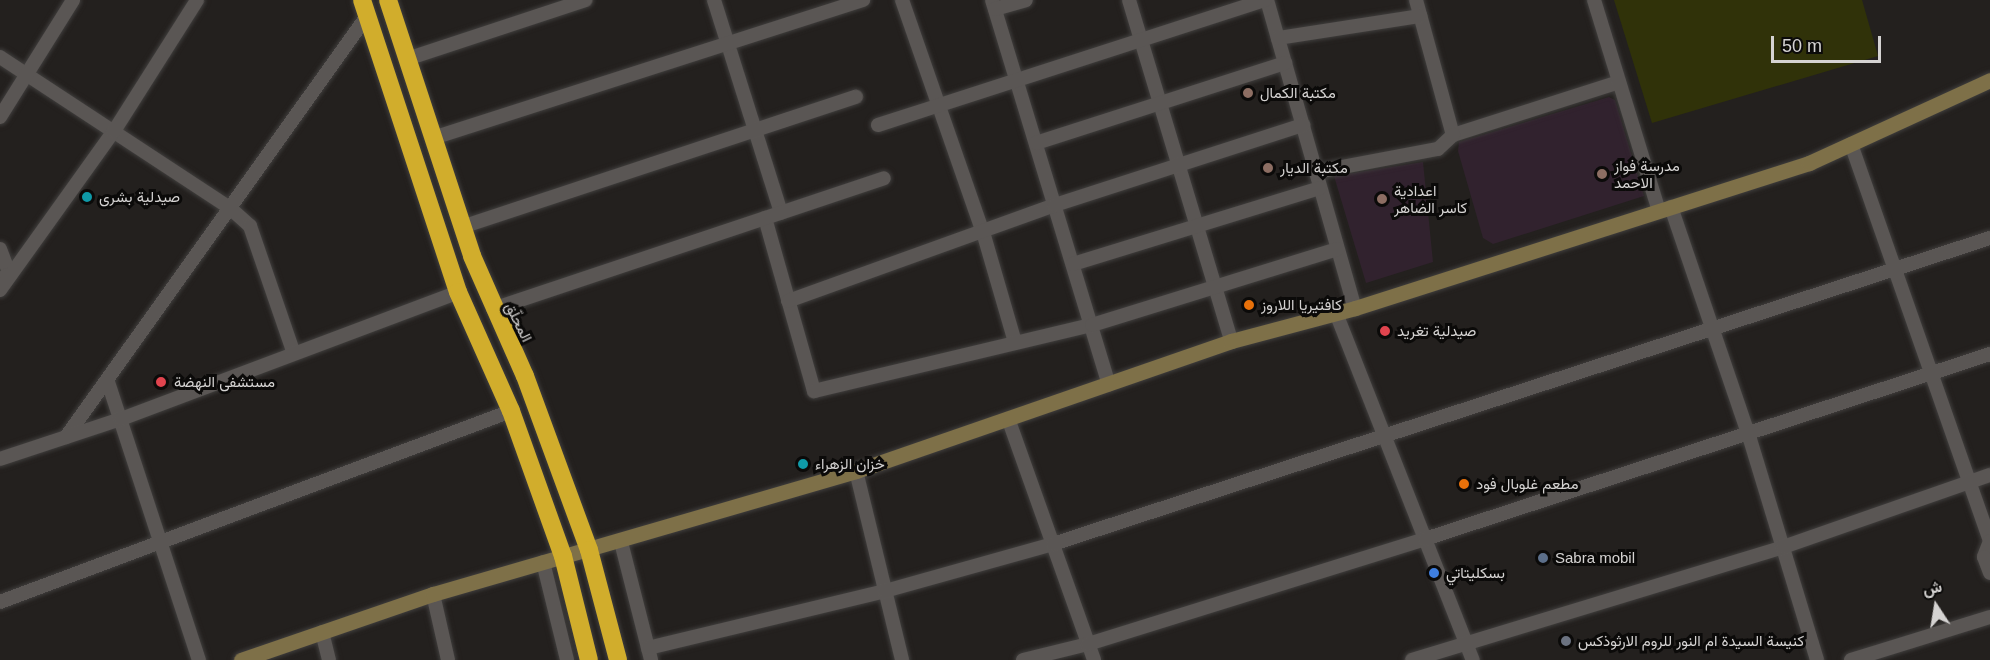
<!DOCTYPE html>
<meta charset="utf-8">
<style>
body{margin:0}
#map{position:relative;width:1990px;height:660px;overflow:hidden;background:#23201e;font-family:Arial,Vazirmatn,sans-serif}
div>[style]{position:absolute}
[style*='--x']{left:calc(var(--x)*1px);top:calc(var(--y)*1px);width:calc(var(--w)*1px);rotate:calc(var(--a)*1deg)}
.commercial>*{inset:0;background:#31222e}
.green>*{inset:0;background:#303209}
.roads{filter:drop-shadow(0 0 2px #403e3d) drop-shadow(0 0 2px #403e3d)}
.street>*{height:14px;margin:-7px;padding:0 7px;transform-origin:7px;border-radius:7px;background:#5a5654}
.secondary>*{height:15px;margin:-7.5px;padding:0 7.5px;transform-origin:7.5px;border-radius:7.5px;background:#7e7048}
.highway>*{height:18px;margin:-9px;padding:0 9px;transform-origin:9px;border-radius:9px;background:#d1ad2c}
.dots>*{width:16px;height:16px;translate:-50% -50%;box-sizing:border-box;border:3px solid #0b0a09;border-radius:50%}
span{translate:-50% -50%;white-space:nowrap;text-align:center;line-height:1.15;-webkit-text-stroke:6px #0b0a09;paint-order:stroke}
.poi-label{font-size:15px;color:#d5d3d2}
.left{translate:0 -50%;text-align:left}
.street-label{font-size:15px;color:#d5d3d2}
.north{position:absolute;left:1906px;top:576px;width:60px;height:60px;-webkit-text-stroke:4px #0b0a09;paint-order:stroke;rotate:348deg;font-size:16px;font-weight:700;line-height:24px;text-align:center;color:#d5d3d2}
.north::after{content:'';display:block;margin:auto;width:21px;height:27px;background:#d5d3d2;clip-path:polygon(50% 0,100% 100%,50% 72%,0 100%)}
.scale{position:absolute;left:1771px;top:36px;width:110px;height:27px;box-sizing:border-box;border:3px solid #d5d3d2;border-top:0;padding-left:8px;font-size:18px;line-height:21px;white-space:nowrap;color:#d5d3d2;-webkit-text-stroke:4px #0b0a09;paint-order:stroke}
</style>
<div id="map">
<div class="commercial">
<i style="clip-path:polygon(1609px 97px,1615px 100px,1644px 196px,1493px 244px,1483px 238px,1458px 151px,1459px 142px)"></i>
<i style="clip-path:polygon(1423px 162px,1433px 262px,1366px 283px,1334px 176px)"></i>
</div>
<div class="green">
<i style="clip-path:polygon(1614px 0,1862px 0,1878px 56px,1652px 123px)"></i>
</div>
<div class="roads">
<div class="street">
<i style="--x:714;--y:0;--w:223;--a:72.5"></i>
<i style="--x:902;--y:0;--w:246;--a:70.8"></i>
<i style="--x:983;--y:232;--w:115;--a:73.8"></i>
<i style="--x:992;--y:0;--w:402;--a:73.1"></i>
<i style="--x:1129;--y:0;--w:356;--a:73.3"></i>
<i style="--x:1267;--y:0;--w:320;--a:74.1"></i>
<i style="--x:1416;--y:0;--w:140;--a:74.7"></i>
<i style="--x:1453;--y:135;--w:174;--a:-17.7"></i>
<i style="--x:1594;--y:0;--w:221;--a:72.9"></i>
<i style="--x:995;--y:9;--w:32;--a:-16"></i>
<i style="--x:1278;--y:38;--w:144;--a:-8.8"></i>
<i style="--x:0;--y:57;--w:275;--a:33.3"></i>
<i style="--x:230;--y:208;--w:27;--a:42"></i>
<i style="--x:250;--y:226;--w:132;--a:71"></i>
<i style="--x:407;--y:59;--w:188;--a:-18.3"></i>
<i style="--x:0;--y:117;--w:138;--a:-58"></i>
<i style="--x:878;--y:125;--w:406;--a:-17.9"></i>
<i style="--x:433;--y:138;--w:452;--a:-17.8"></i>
<i style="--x:1036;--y:143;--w:262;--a:-17.8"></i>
<i style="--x:1851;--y:144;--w:421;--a:70.7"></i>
<i style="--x:1990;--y:541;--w:17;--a:111"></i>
<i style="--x:1984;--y:557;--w:17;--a:69"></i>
<i style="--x:1316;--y:172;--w:124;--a:-10.7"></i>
<i style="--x:1438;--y:149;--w:21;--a:-43"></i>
<i style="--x:1671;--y:207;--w:242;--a:71.2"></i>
<i style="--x:1749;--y:436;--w:234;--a:73.1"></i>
<i style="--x:765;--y:218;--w:180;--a:74.2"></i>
<i style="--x:814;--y:391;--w:286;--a:-13.4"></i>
<i style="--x:1092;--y:325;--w:257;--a:-17.2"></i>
<i style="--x:462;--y:227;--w:415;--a:-18.3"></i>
<i style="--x:0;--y:249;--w:28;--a:69"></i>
<i style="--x:10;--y:275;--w:5;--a:169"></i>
<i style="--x:1073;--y:264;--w:258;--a:-17.1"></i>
<i style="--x:0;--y:290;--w:196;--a:-54.4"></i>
<i style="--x:114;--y:131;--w:155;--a:-57.6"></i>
<i style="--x:788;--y:301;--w:284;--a:-19.8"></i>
<i style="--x:1055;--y:205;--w:261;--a:-17.9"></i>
<i style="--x:493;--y:309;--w:412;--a:-18.5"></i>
<i style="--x:1336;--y:313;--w:373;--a:68.5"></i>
<i style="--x:108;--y:382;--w:293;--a:71.9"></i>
<i style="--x:1009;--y:421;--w:254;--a:70.4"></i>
<i style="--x:66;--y:437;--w:518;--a:-54.44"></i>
<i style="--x:0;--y:459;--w:127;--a:-18.3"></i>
<i style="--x:121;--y:419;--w:360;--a:-20.6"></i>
<i style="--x:856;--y:471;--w:195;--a:76.3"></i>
<i style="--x:621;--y:542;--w:122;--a:75.7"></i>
<i style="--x:543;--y:562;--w:101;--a:76.2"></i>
<i style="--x:433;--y:594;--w:68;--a:77.2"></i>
<i style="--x:0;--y:602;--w:546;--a:-20.49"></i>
<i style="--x:322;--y:632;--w:29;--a:76"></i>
<i style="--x:648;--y:648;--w:244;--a:-13.5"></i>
<i style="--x:885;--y:591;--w:174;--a:-15.6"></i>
<i style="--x:1053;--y:544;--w:986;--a:-18.09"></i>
<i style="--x:1023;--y:660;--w:67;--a:-13.8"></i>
<i style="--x:1088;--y:644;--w:353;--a:-17.3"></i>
<i style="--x:1425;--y:539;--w:595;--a:-18.13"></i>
<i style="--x:1412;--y:660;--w:388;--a:-16.9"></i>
<i style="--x:1783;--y:547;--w:219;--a:-19.2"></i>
<i style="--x:1851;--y:660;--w:145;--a:-17.2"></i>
</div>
<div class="secondary">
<i style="--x:241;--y:660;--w:203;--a:-19"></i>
<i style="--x:433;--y:594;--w:441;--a:-16.2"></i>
<i style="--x:856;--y:471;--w:397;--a:-19.1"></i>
<i style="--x:1231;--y:341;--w:128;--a:-14.9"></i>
<i style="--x:1355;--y:308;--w:477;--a:-17.7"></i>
<i style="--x:1809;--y:163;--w:199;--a:-24.6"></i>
</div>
<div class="highway">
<i style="--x:362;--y:0;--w:307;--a:71.8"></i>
<i style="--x:458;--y:292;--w:130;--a:66"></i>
<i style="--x:511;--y:411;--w:154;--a:70.3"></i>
<i style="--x:563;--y:556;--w:107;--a:76"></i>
<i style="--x:388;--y:0;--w:269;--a:71.8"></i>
<i style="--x:472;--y:256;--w:131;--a:66.2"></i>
<i style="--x:525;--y:376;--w:185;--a:69.8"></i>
<i style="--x:589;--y:550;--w:114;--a:75.2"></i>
</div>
</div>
<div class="dots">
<i style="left:1248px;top:93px;background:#8d6e63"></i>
<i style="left:1268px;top:168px;background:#8d6e63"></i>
<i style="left:1602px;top:174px;background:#8d6e63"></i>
<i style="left:87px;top:197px;background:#0f9aa8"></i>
<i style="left:1382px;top:199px;background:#8d6e63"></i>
<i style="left:1249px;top:305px;background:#e8710a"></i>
<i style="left:1385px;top:331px;background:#e0444e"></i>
<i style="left:161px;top:382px;background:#e0444e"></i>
<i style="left:803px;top:464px;background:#0f9aa8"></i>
<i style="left:1464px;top:484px;background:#e8710a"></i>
<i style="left:1543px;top:558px;background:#5c6f8a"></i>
<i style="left:1434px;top:573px;background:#3f7fe0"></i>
<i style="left:1566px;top:641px;background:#6b7280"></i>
</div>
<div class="poi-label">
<span class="left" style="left:1260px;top:93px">مكتبة الكمال</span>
<span class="left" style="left:1614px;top:174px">مدرسة فواز<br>الاحمد</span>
<span class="left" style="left:1280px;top:168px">مكتبة الديار</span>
<span class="left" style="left:1394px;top:199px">اعدادية<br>كاسر الضاهر</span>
<span class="left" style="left:99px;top:197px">صيدلية بشرى</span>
<span class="left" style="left:1261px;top:305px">كافتيريا اللاروز</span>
<span class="left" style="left:1397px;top:331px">صيدلية تغريد</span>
<span class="left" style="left:174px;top:382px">مستشفى النهضة</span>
<span class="left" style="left:815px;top:464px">خزان الزهراء</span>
<span class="left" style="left:1476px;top:484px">مطعم غلوبال فود</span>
<span class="left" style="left:1555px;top:558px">Sabra mobil</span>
<span class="left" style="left:1446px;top:573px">بسكليتاتي</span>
<span class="left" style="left:1578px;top:641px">كنيسة السيدة ام النور للروم الارثوذكس</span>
</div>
<div class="street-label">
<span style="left:519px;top:322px;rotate:64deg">المحلّق</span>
</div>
<div class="north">ش</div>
<div class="scale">50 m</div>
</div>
